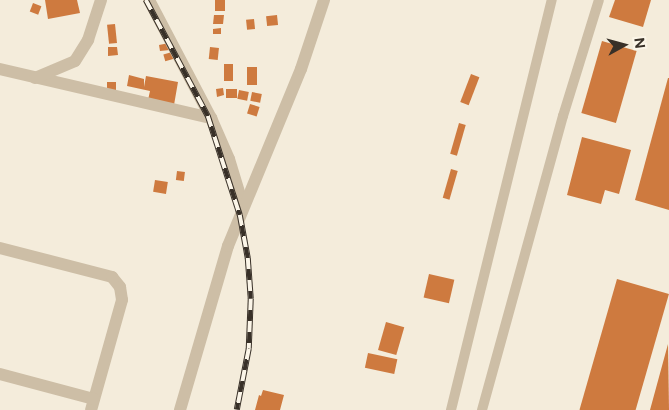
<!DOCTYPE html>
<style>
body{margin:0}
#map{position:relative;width:669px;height:410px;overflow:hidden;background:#f4ecdb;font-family:Figtree,sans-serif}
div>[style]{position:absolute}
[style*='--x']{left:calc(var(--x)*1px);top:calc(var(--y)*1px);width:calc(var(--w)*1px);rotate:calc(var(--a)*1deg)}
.building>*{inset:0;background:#ce7a3f;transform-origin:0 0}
.lane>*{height:10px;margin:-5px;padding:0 5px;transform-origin:5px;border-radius:5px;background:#cdbea6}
.street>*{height:12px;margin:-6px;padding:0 6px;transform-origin:6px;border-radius:6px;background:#cdbea6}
.rail>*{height:5.5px;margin-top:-2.75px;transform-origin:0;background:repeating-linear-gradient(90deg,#fbf5e8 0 11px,#383028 0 22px);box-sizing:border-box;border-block:1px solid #383028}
span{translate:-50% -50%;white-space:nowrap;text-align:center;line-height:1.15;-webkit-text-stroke:4px #fbf5e8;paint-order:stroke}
.north{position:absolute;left:599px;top:20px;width:50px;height:50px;-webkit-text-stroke:4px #fbf5e8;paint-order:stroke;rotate:83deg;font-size:14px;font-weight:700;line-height:20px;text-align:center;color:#383028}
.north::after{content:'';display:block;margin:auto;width:18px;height:22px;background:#383028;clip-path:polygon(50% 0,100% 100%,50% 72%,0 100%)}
</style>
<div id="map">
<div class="building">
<i style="clip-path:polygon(45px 0,77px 0,80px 13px,48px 19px)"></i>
<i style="left:215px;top:0;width:10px;height:11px"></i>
<i style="clip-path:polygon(615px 0,651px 0,643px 27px,609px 17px)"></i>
<i style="left:33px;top:3px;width:9px;height:9px;rotate:21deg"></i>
<i style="clip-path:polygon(214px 15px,224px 15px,223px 24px,213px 24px)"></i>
<i style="left:277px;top:15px;width:10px;height:11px;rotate:84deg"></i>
<i style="left:254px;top:19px;width:10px;height:8px;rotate:84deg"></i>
<i style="left:115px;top:24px;width:19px;height:8px;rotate:84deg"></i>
<i style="clip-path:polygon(221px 28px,221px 34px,213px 34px,213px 29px)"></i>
<i style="left:602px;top:41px;width:36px;height:75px;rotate:16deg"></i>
<i style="clip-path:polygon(169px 43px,170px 50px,160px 51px,159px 45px)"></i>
<i style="clip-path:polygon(108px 47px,117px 47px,118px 55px,108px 56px)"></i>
<i style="left:210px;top:47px;width:9px;height:12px;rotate:6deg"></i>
<i style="left:172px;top:52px;width:7px;height:9px;rotate:74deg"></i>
<i style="left:224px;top:64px;width:9px;height:17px"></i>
<i style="left:247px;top:67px;width:10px;height:18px"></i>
<i style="left:471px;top:74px;width:9px;height:30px;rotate:21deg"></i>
<i style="clip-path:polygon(129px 75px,144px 79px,144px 87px,146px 76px,178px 82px,174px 105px,148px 100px,150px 91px,127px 86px)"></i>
<i style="clip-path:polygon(668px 78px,669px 78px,669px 210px,635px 200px)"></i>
<i style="left:107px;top:82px;width:9px;height:9px"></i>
<i style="clip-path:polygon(223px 88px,224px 95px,217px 97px,216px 89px)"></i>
<i style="left:226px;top:89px;width:11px;height:9px"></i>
<i style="left:239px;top:90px;width:10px;height:9px;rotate:11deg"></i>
<i style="left:252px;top:92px;width:10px;height:9px;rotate:11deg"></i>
<i style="left:250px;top:104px;width:10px;height:10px;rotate:17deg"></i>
<i style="left:459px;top:123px;width:7px;height:32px;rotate:16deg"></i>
<i style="clip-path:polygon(582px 137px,631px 150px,619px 194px,605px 190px,601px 204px,567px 195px)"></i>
<i style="left:451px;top:169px;width:7px;height:30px;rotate:16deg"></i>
<i style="left:177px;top:171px;width:8px;height:9px;rotate:7deg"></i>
<i style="left:155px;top:180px;width:13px;height:12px;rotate:9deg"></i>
<i style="left:429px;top:274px;width:26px;height:24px;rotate:13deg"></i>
<i style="left:617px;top:279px;width:54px;height:136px;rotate:16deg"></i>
<i style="left:386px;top:322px;width:19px;height:29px;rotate:16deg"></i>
<i style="clip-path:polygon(668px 344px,669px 410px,650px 410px)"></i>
<i style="left:368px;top:353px;width:30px;height:15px;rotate:12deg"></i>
<i style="clip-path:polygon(263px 390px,284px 395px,280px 410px,255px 410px,259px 395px,261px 396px)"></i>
</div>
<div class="lane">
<i style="--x:451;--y:410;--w:422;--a:-76.2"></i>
<i style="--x:482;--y:410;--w:305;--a:-74.6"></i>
<i style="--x:563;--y:116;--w:121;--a:-72.8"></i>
</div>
<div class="street">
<i style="--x:149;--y:0;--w:133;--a:62.3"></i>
<i style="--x:211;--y:118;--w:45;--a:66.3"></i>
<i style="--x:229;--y:159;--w:48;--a:73.1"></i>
<i style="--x:0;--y:69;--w:217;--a:13.1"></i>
<i style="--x:35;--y:78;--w:43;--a:-23"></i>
<i style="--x:75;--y:61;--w:25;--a:-58"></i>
<i style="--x:88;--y:40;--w:42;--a:-72"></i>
<i style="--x:0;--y:248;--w:116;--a:14.5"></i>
<i style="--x:112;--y:277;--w:13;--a:51"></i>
<i style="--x:120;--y:287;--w:13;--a:81"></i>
<i style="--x:122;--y:300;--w:114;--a:105.7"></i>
<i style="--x:0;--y:374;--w:97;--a:14.9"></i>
<i style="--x:180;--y:410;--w:171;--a:-73.7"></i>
<i style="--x:228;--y:246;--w:191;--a:-67.6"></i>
<i style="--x:301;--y:69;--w:73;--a:-71.6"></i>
</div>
<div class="rail">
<i style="--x:146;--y:0;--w:132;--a:61.9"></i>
<i style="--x:208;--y:116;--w:104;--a:72.1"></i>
<i style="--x:240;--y:215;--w:44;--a:79.5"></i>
<i style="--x:248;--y:258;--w:41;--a:85.8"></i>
<i style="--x:251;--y:299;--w:50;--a:92.3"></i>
<i style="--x:249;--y:349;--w:62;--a:101.1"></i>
</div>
<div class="north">N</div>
</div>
